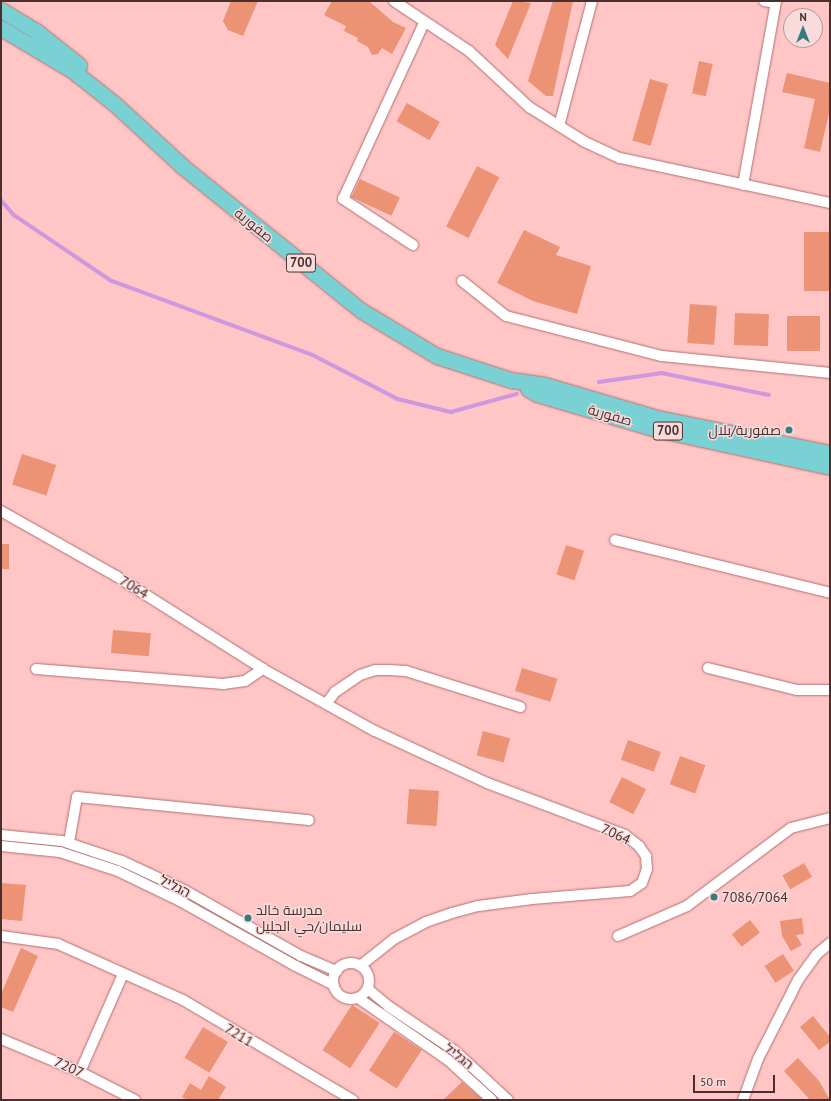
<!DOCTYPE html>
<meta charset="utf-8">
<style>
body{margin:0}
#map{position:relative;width:831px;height:1101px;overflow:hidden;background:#ffc6c5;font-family:"PT Sans",Cairo,"Noto Sans Hebrew",sans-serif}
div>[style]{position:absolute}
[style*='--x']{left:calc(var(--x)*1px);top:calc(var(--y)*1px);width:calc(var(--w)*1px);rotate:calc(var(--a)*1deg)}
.stream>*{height:3.5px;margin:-1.75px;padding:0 1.75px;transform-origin:1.75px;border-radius:1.75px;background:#ce97de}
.building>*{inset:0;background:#ec9275;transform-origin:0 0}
.roads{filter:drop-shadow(0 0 1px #b07071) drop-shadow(0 0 1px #b07071)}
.street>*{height:10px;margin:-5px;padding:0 5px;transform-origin:5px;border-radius:5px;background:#fff}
.street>.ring{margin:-5px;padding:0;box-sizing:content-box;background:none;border:10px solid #fff;border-radius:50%}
.primary>*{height:15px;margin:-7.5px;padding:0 7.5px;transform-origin:7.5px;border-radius:7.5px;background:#7ad1d4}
.dots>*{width:11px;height:11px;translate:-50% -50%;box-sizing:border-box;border:2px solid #f9dbdb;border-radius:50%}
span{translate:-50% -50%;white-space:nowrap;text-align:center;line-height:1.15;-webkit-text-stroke:3px #f9dbdb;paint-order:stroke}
.shield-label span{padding:1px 3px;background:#f9dbdb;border:1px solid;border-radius:3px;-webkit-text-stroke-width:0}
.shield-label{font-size:13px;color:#4a2f2f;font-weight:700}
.street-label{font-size:14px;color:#4a2f2f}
.poi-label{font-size:14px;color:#4a2f2f}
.right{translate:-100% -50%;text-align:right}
.left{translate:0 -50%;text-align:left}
.frame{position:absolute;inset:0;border:2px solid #4a2f2f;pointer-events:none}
.north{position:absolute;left:783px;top:8px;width:40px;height:40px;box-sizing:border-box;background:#f9dbdb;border:1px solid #b39696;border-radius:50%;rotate:0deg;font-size:11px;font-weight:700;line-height:16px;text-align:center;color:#4a2f2f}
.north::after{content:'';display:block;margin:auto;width:14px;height:18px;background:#347d7f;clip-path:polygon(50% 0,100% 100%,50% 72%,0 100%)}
.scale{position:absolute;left:693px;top:1075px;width:82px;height:18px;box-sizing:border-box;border:2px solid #4a2f2f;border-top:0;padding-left:5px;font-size:12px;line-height:14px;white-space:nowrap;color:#4a2f2f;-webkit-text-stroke:3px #f9dbdb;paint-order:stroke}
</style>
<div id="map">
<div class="stream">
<i style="--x:1;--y:200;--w:20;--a:49"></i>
<i style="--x:14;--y:215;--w:118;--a:34"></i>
<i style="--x:112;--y:281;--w:214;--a:20.2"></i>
<i style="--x:313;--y:355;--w:96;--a:27.4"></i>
<i style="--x:398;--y:399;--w:55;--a:13.8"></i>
<i style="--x:451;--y:412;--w:68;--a:-15.3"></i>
<i style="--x:599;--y:382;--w:64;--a:-8.1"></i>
<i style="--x:662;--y:373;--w:109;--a:11.6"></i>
</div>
<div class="building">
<i style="clip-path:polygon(231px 1px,258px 1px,243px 36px,228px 30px,223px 21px)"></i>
<i style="clip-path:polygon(332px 1px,369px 1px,393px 22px,406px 28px,392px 54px,382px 48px,378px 54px,372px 55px,368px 47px,357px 41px,358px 38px,344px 31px,346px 26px,324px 15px)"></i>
<i style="clip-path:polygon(513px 1px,531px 3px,508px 59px,495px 45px)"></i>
<i style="clip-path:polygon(553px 1px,573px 1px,553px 96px,546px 96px,528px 81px)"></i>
<i style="left:699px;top:61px;width:14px;height:33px;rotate:12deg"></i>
<i style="clip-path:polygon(787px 73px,830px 83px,830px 109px,820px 152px,804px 148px,815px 99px,782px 92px)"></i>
<i style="left:650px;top:79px;width:19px;height:64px;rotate:16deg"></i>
<i style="left:407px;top:103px;width:38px;height:21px;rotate:30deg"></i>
<i style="left:477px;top:166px;width:25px;height:68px;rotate:27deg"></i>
<i style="left:360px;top:179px;width:44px;height:20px;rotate:25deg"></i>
<i style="clip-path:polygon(524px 230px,560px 247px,556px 255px,591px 266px,577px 314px,533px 301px,497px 283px)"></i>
<i style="left:804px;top:232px;width:26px;height:59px"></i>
<i style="left:690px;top:304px;width:27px;height:39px;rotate:4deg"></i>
<i style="left:735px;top:313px;width:34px;height:32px;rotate:2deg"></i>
<i style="left:787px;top:316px;width:33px;height:35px"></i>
<i style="left:22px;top:454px;width:36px;height:32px;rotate:18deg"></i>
<i style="left:1px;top:544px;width:8px;height:25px"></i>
<i style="left:566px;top:545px;width:19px;height:31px;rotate:18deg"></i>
<i style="left:113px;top:630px;width:38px;height:23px;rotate:5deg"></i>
<i style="left:522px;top:668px;width:37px;height:24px;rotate:17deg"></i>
<i style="left:483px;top:731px;width:28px;height:25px;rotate:15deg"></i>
<i style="left:628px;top:740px;width:35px;height:21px;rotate:20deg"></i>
<i style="left:680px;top:756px;width:27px;height:30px;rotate:20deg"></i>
<i style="left:622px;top:777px;width:27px;height:28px;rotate:27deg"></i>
<i style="left:409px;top:789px;width:30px;height:35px;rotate:4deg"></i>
<i style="left:804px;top:863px;width:16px;height:25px;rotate:60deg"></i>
<i style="clip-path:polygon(1px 883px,26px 885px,22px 921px,1px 919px)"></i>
<i style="clip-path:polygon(802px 918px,804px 934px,796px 935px,802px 945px,791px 951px,782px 936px,780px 921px)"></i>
<i style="left:750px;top:920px;width:16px;height:23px;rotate:52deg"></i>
<i style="clip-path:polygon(21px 948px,38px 956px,13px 1012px,1px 1007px,1px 994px)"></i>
<i style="left:783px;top:954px;width:20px;height:22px;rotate:57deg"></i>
<i style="left:352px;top:1005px;width:33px;height:54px;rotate:33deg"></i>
<i style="clip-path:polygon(813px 1016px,830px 1037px,830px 1042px,819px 1050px,800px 1027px)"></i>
<i style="left:203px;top:1027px;width:29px;height:36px;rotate:31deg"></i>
<i style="left:394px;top:1032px;width:33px;height:46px;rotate:33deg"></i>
<i style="clip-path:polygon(798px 1058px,819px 1081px,830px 1100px,810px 1100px,784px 1071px)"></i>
<i style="clip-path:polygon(209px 1076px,226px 1087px,218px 1100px,188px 1100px,182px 1097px,190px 1083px,201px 1090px)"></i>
<i style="clip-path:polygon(462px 1082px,481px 1098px,482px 1100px,443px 1100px)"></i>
</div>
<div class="roads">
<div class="street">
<i style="--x:394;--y:1;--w:90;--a:33.7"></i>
<i style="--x:469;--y:51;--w:82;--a:43"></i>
<i style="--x:529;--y:107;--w:66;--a:32"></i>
<i style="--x:585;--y:142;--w:38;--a:25"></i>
<i style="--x:620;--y:158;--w:215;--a:12.1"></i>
<i style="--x:764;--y:1;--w:11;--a:10"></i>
<i style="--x:559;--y:126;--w:129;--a:-75.2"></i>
<i style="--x:743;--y:185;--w:187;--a:-79.8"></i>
<i style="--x:413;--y:245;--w:84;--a:-146.7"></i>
<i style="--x:343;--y:199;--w:194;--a:-65.3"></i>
<i style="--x:462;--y:281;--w:56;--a:38.5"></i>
<i style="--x:506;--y:316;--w:161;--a:14.4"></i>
<i style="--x:662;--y:356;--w:169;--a:5.8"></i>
<i style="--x:1;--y:511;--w:132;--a:29.5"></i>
<i style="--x:116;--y:576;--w:174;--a:32.3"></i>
<i style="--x:263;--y:669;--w:128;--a:29"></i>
<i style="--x:375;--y:731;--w:123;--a:24.9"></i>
<i style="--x:487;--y:783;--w:147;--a:20.6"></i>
<i style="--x:625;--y:835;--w:18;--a:38"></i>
<i style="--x:639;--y:846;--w:12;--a:55"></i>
<i style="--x:646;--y:856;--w:13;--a:86"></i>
<i style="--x:647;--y:869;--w:15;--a:110"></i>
<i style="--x:642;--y:883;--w:14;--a:146"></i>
<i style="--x:630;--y:891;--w:98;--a:175.3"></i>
<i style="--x:532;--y:899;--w:54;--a:172.6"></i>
<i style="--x:478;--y:906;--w:27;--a:165"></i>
<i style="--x:452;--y:913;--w:28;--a:161"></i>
<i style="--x:426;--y:922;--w:36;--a:152"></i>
<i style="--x:394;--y:939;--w:43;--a:141.5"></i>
<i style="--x:615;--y:540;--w:221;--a:13.8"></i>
<i style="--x:708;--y:668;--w:92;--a:13.9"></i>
<i style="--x:797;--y:690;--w:33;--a:0"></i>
<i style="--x:36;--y:669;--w:188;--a:4.6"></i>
<i style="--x:223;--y:684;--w:22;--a:-8"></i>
<i style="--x:245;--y:681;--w:22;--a:-34"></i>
<i style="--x:326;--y:704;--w:15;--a:-53"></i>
<i style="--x:335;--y:692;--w:30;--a:-34"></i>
<i style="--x:360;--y:675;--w:16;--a:-18"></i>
<i style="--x:375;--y:670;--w:14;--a:0"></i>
<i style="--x:389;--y:670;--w:17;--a:3"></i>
<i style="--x:406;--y:671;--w:120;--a:17.5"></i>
<i style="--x:1;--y:835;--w:61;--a:5.6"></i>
<i style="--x:62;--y:841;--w:63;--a:18.4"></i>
<i style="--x:122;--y:861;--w:71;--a:25.1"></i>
<i style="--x:186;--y:891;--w:132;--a:29.5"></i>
<i style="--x:301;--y:956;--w:39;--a:23"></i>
<i style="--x:69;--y:842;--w:46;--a:-79.9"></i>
<i style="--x:77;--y:797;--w:233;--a:5.7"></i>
<i style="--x:1;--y:846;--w:59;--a:5.8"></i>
<i style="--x:60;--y:852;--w:61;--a:18.1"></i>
<i style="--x:118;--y:871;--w:69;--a:25.8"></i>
<i style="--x:180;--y:901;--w:133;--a:29.3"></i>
<i style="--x:296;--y:966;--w:42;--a:26.6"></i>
<i style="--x:1;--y:936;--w:58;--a:8"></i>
<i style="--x:58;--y:944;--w:137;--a:24.1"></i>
<i style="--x:183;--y:1000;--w:197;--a:30.5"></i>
<i style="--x:618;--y:936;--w:75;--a:-23.5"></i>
<i style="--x:687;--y:906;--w:130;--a:-36.9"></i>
<i style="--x:791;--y:828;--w:40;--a:-14.4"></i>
<i class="ring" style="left:333px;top:963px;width:26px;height:26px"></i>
<i style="--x:368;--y:989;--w:26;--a:40"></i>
<i style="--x:388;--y:1006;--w:81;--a:33.9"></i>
<i style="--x:455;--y:1051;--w:72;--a:42.8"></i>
<i style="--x:358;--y:998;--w:109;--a:34.6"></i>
<i style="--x:448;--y:1060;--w:59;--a:42.3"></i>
<i style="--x:1;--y:1039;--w:86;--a:22.7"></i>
<i style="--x:80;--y:1072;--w:62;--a:27"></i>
<i style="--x:80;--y:1072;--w:107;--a:-66.3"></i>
<i style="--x:743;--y:1100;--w:44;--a:-69.9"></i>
<i style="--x:758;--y:1059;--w:89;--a:-63.1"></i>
<i style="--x:798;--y:980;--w:32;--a:-54"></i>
<i style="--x:817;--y:954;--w:17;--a:-40"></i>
</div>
<div class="primary">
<i style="--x:1;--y:10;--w:41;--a:31"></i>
<i style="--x:36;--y:31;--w:55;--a:38.3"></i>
<i style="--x:1;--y:28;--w:84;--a:30.8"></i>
<i style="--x:73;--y:71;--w:55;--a:38.3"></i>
<i style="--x:116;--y:105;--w:90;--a:42.7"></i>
<i style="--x:182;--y:166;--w:231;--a:38.9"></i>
<i style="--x:362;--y:311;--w:87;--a:31"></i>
<i style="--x:437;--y:356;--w:78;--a:18"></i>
<i style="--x:511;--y:380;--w:34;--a:8"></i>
<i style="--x:545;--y:385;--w:118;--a:16.3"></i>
<i style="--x:658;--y:418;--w:176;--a:11.5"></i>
<i style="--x:528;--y:389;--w:10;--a:29"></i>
<i style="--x:537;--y:394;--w:124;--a:16.4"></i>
<i style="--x:656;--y:429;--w:178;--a:12.3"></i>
</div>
</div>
<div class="dots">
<i style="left:789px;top:430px;background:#347d7f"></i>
<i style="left:714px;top:897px;background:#347d7f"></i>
<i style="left:248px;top:918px;background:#347d7f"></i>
</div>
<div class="shield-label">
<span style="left:301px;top:263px">700</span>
<span style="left:668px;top:431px">700</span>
</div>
<div class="street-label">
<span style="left:254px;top:225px;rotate:39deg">صفورية</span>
<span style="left:610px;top:415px;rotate:16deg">صفورية</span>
<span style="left:134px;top:587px;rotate:31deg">7064</span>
<span style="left:616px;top:834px;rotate:25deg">7064</span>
<span style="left:175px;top:886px;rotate:27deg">הגליל</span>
<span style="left:239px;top:1035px;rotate:31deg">7211</span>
<span style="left:459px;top:1056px;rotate:38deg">הגליל</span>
<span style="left:69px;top:1067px;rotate:24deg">7207</span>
</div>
<div class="poi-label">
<span class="right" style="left:781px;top:430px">صفورية/بلال</span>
<span class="left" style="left:722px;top:897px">7086/7064</span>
<span class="left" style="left:256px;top:918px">مدرسة خالد<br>سليمان/حي الجليل</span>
</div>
<div class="frame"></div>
<div class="north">N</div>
<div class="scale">50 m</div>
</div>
